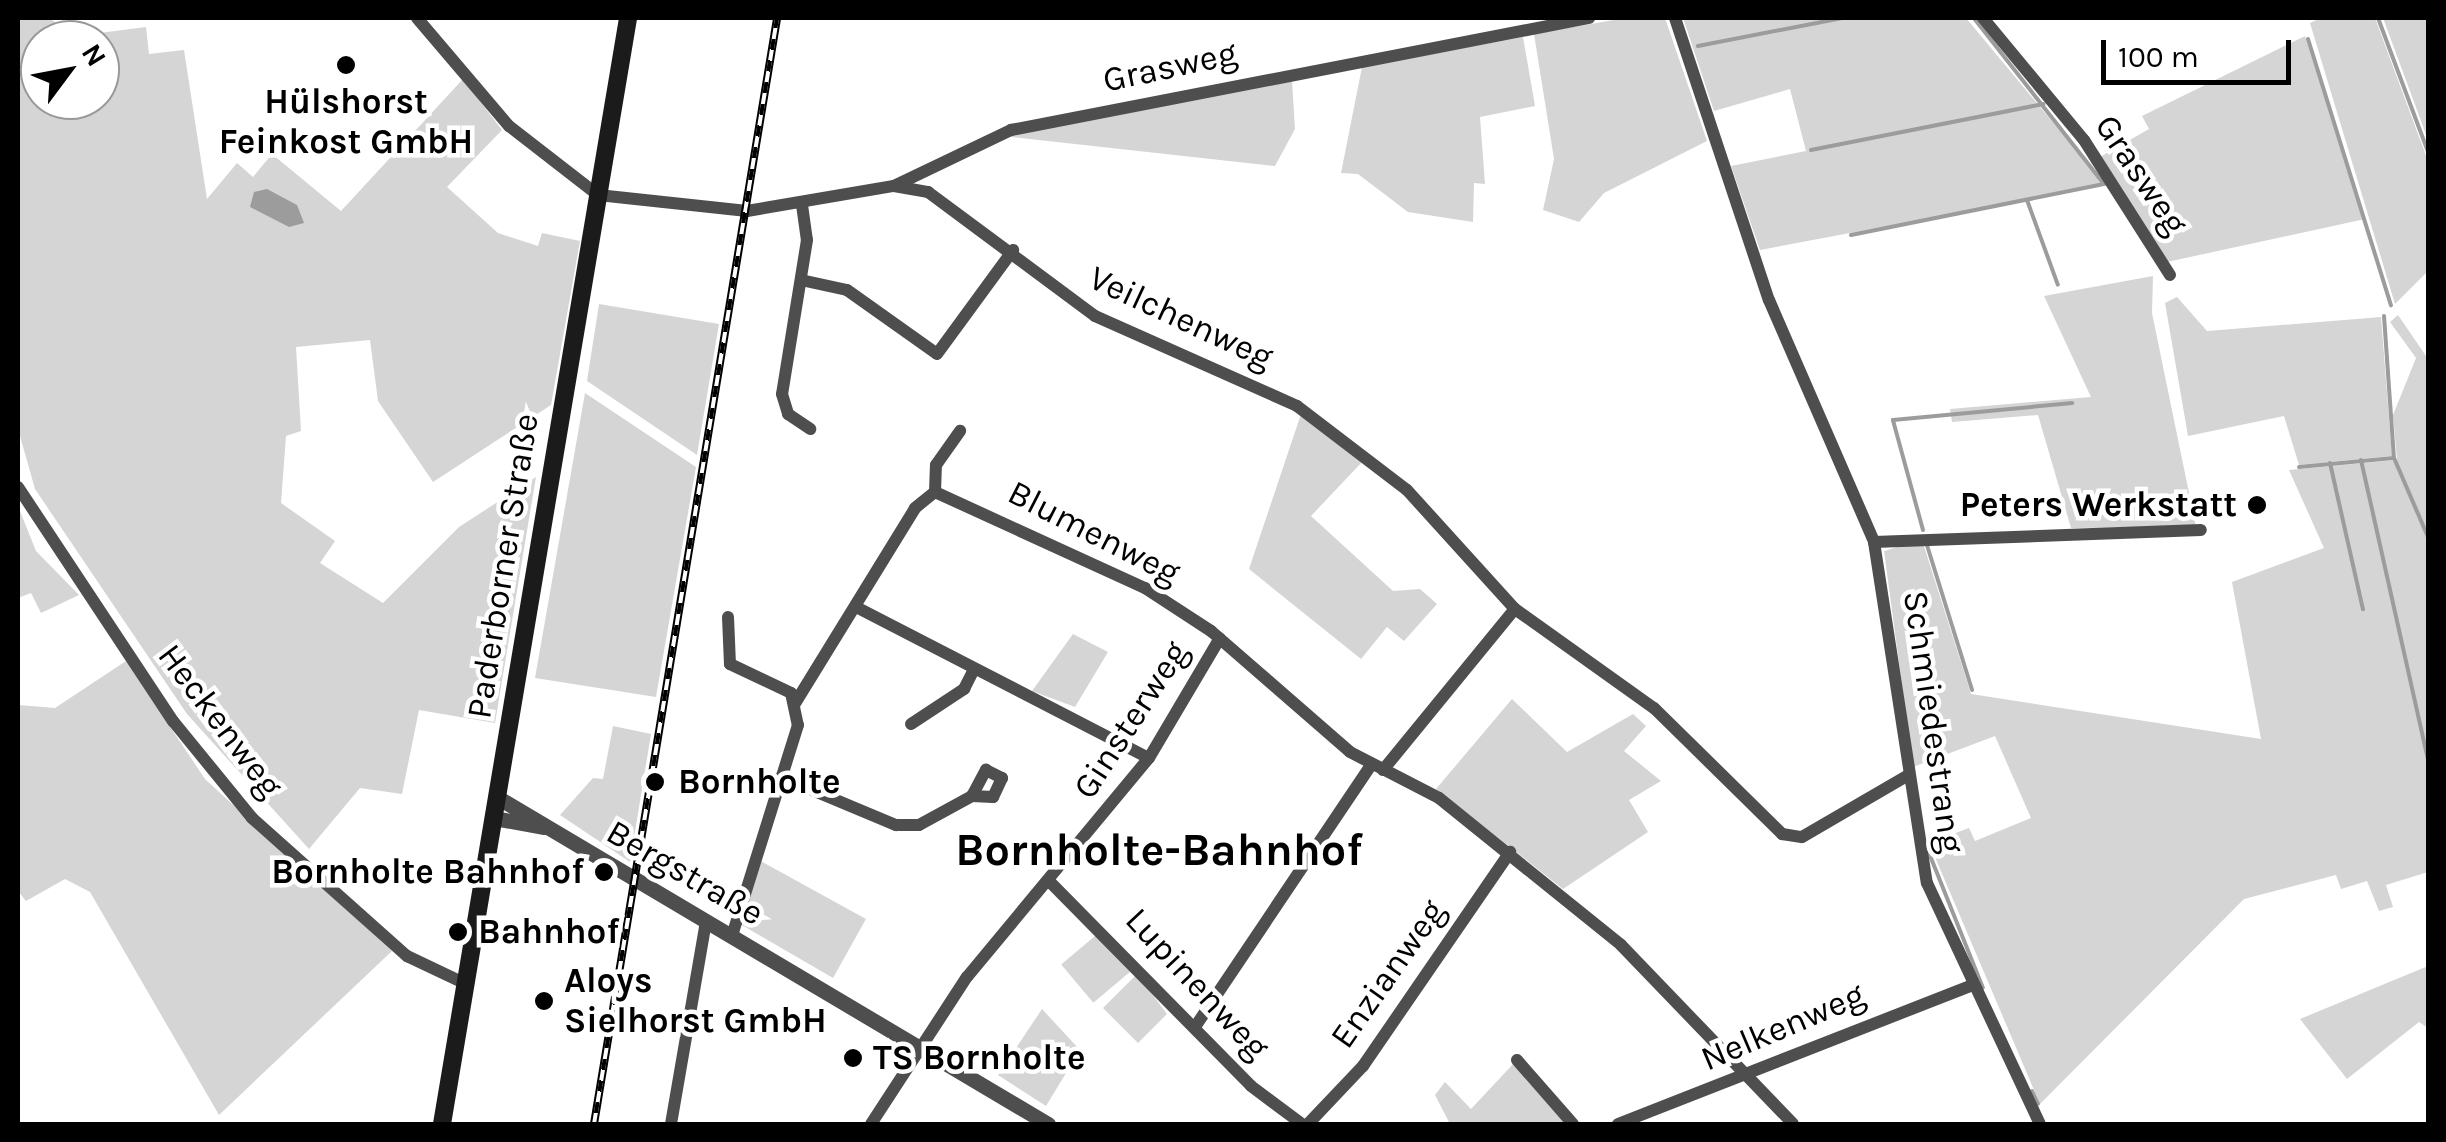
<!DOCTYPE html>
<meta charset="utf-8">
<style>
body{margin:0}
#map{position:relative;width:2446px;height:1142px;overflow:hidden;background:#fff;font-family:Karla,sans-serif}
div>[style]{position:absolute}
[style*='--x']{left:calc(var(--x)*1px);top:calc(var(--y)*1px);width:calc(var(--w)*1px);rotate:calc(var(--a)*1deg)}
.green>*{inset:0;background:#d5d5d5;transform-origin:0 0}
.water>*{inset:0;background:#9c9c9c}
.stream>*{height:4px;margin:-2px;padding:0 2px;transform-origin:2px;border-radius:2px;background:#9c9c9c}
.minor>*{height:12px;margin:-6px;padding:0 6px;transform-origin:6px;border-radius:6px;background:#4e4e4e}
.tertiary>*{height:15px;margin:-7.5px;padding:0 7.5px;transform-origin:7.5px;border-radius:7.5px;background:#4e4e4e}
.secondary>*{height:18px;margin:-9px;padding:0 9px;transform-origin:9px;border-radius:9px;background:#1b1b1b}
.rail>*{height:8px;margin-top:-4px;transform-origin:0;background:repeating-linear-gradient(90deg,#fff 0 11px,#000 0 22px);box-sizing:border-box;border-block:2px solid #000}
.dots>*{width:28px;height:28px;translate:-50% -50%;box-sizing:border-box;border:5px solid #fff;border-radius:50%}
span{translate:-50% -50%;white-space:nowrap;text-align:center;line-height:1.15;-webkit-text-stroke:9px #fff;paint-order:stroke}
.street-label{font-size:35px;color:#000}
.poi-label{font-size:35px;color:#000;font-weight:700}
.right{translate:-100% -50%;text-align:right}
.left{translate:0 -50%;text-align:left}
.district-label{font-size:45px;color:#000;font-weight:700}
.frame{position:absolute;inset:0;border:20px solid #000;pointer-events:none}
.north{position:absolute;left:20px;top:20px;width:100px;height:100px;box-sizing:border-box;background:#fff;border:2px solid #999;border-radius:50%;rotate:58deg;font-size:28px;font-weight:700;line-height:40px;text-align:center;color:#000}
.north::after{content:'';display:block;margin:auto;width:35px;height:45px;background:#000;clip-path:polygon(50% 0,100% 100%,50% 72%,0 100%)}
.scale{position:absolute;left:2101px;top:40px;width:190px;height:45px;box-sizing:border-box;border:5px solid #000;border-top:0;padding-left:12px;font-size:30px;line-height:35px;white-space:nowrap;color:#000;-webkit-text-stroke:8px #fff;paint-order:stroke}
</style>
<div id="map">
<div class="green">
<i style="clip-path:polygon(evenodd,18px 18px,49px 18px,76px 36px,146px 27px,149px 54px,184px 50px,207px 199px,237px 163px,253px 177px,272px 154px,341px 211px,463px 79px,502px 130px,447px 187px,498px 233px,538px 246px,542px 233px,580px 241px,551px 405px,433px 482px,378px 401px,370px 340px,296px 347px,301px 431px,286px 436px,281px 503px,335px 541px,320px 563px,383px 603px,459px 527px,536px 477px,495px 723px,419px 710px,402px 794px,360px 788px,309px 849px,187px 714px,35px 489px,18px 429px,18px 18px,40px 40px,100px 40px,100px 100px,40px 100px,40px 40px)"></i>
<i style="clip-path:polygon(1625px 18px,1665px 18px,1707px 141px,1604px 193px,1579px 222px,1543px 210px,1554px 159px,1534px 34px)"></i>
<i style="clip-path:polygon(1683px 18px,1966px 18px,2105px 185px,1760px 250px,1731px 166px,1806px 151px,1790px 89px,1714px 111px)"></i>
<i style="clip-path:polygon(2321px 18px,2375px 18px,2428px 161px,2428px 271px,2395px 304px,2310px 23px)"></i>
<i style="clip-path:polygon(2383px 18px,2428px 18px,2428px 140px)"></i>
<i style="clip-path:polygon(2305px 36px,2365px 219px,2167px 262px,2100px 157px,2149px 129px,2142px 116px)"></i>
<i style="clip-path:polygon(1523px 37px,1535px 106px,1480px 117px,1485px 184px,1474px 183px,1473px 222px,1408px 212px,1358px 174px,1341px 173px,1362px 67px)"></i>
<i style="clip-path:polygon(1292px 81px,1295px 129px,1275px 166px,1002px 136px)"></i>
<i style="clip-path:polygon(2153px 276px,2152px 313px,2196px 527px,2071px 528px,2038px 415px,1952px 422px,1950px 409px,2091px 397px,2044px 296px)"></i>
<i style="clip-path:polygon(2177px 297px,2207px 331px,2381px 317px,2392px 456px,2299px 465px,2284px 416px,2188px 436px,2165px 303px)"></i>
<i style="clip-path:polygon(599px 304px,719px 324px,697px 455px,587px 381px)"></i>
<i style="clip-path:polygon(2398px 315px,2428px 359px,2428px 872px,2386px 885px,2393px 907px,2379px 911px,2367px 881px,2341px 889px,2336px 875px,2244px 899px,2040px 1104px,1929px 843px,1969px 828px,1975px 841px,2031px 818px,1995px 736px,1913px 767px,1884px 551px,1922px 540px,1971px 694px,2261px 739px,2232px 582px,2324px 548px,2289px 470px,2397px 460px,2393px 415px,2416px 358px,2390px 322px)"></i>
<i style="clip-path:polygon(585px 393px,696px 467px,656px 697px,535px 678px)"></i>
<i style="clip-path:polygon(1301px 414px,1363px 461px,1311px 516px,1393px 591px,1420px 589px,1437px 604px,1404px 641px,1387px 627px,1361px 659px,1249px 569px)"></i>
<i style="clip-path:polygon(18px 506px,36px 551px,79px 595px,41px 613px,31px 593px,18px 598px)"></i>
<i style="clip-path:polygon(1073px 634px,1108px 652px,1075px 707px,1032px 691px)"></i>
<i style="clip-path:polygon(126px 661px,205px 779px,392px 951px,219px 1115px,90px 892px,65px 879px,26px 901px,18px 891px,18px 705px,55px 708px)"></i>
<i style="clip-path:polygon(1512px 699px,1567px 752px,1633px 714px,1646px 726px,1624px 751px,1661px 781px,1629px 800px,1648px 832px,1563px 889px,1436px 789px)"></i>
<i style="clip-path:polygon(613px 726px,651px 734px,630px 862px,560px 815px,593px 778px,603px 779px)"></i>
<i style="clip-path:polygon(759px 860px,866px 919px,833px 978px,740px 924px)"></i>
<i style="left:1101px;top:931px;width:50px;height:52px;rotate:50deg"></i>
<i style="clip-path:polygon(2428px 966px,2428px 1028px,2419px 1022px,2347px 1079px,2300px 1019px)"></i>
<i style="clip-path:polygon(1137px 974px,1167px 1014px,1138px 1043px,1103px 1008px)"></i>
<i style="clip-path:polygon(1042px 1009px,1080px 1050px,1046px 1106px,998px 1075px)"></i>
<i style="clip-path:polygon(1514px 1063px,1568px 1124px,1450px 1124px,1435px 1095px,1445px 1082px,1471px 1109px)"></i>
</div>
<div class="water">
<i style="clip-path:polygon(267px 189px,297px 205px,304px 223px,289px 227px,250px 207px,254px 192px)"></i>
</div>
<div class="stream">
<i style="--x:2378;--y:18;--w:143;--a:69.5"></i>
<i style="--x:2308;--y:39;--w:279;--a:72.7"></i>
<i style="--x:1698;--y:46;--w:147;--a:-11"></i>
<i style="--x:1811;--y:150;--w:237;--a:-11.2"></i>
<i style="--x:2027;--y:200;--w:90;--a:70"></i>
<i style="--x:1851;--y:235;--w:258;--a:-11.4"></i>
<i style="--x:2104;--y:184;--w:211;--a:-128.1"></i>
<i style="--x:2384;--y:316;--w:142;--a:86"></i>
<i style="--x:2394;--y:458;--w:86;--a:66.7"></i>
<i style="--x:2361;--y:460;--w:306;--a:77.4"></i>
<i style="--x:2330;--y:463;--w:150;--a:77.3"></i>
<i style="--x:2299;--y:467;--w:95;--a:-5.4"></i>
<i style="--x:1923;--y:530;--w:114;--a:-105.3"></i>
<i style="--x:1893;--y:420;--w:180;--a:-5.4"></i>
<i style="--x:1926;--y:542;--w:155;--a:72.7"></i>
<i style="--x:1929;--y:853;--w:145;--a:68.2"></i>
<i style="--x:2032;--y:1091;--w:14;--a:65"></i>
</div>
<div class="minor">
<i style="--x:417;--y:18;--w:142;--a:49.6"></i>
<i style="--x:509;--y:126;--w:113;--a:37.8"></i>
<i style="--x:598;--y:195;--w:150;--a:6.1"></i>
<i style="--x:747;--y:211;--w:149;--a:-9.7"></i>
<i style="--x:894;--y:186;--w:35;--a:10"></i>
<i style="--x:928;--y:192;--w:208;--a:36.6"></i>
<i style="--x:1095;--y:316;--w:221;--a:24"></i>
<i style="--x:1297;--y:406;--w:138;--a:37.4"></i>
<i style="--x:1407;--y:490;--w:161;--a:47.8"></i>
<i style="--x:1515;--y:609;--w:171;--a:35.5"></i>
<i style="--x:1654;--y:708;--w:180;--a:44.5"></i>
<i style="--x:1782;--y:834;--w:20;--a:9"></i>
<i style="--x:1802;--y:837;--w:121;--a:-30.2"></i>
<i style="--x:1675;--y:18;--w:297;--a:71.6"></i>
<i style="--x:1769;--y:300;--w:264;--a:66.5"></i>
<i style="--x:1874;--y:542;--w:345;--a:81.2"></i>
<i style="--x:1927;--y:883;--w:266;--a:64.9"></i>
<i style="--x:1983;--y:18;--w:158;--a:50.4"></i>
<i style="--x:2084;--y:140;--w:160;--a:57.5"></i>
<i style="--x:894;--y:186;--w:130;--a:-25.6"></i>
<i style="--x:1011;--y:130;--w:589;--a:-10.97"></i>
<i style="--x:802;--y:205;--w:35;--a:82"></i>
<i style="--x:807;--y:240;--w:156;--a:99.2"></i>
<i style="--x:782;--y:394;--w:21;--a:73"></i>
<i style="--x:788;--y:414;--w:27;--a:34"></i>
<i style="--x:801;--y:280;--w:47;--a:12.3"></i>
<i style="--x:847;--y:290;--w:110;--a:35.4"></i>
<i style="--x:937;--y:354;--w:129;--a:-53.8"></i>
<i style="--x:18;--y:487;--w:281;--a:56.5"></i>
<i style="--x:173;--y:721;--w:125;--a:50.8"></i>
<i style="--x:252;--y:818;--w:208;--a:41.7"></i>
<i style="--x:407;--y:956;--w:65;--a:25.4"></i>
<i style="--x:935;--y:492;--w:231;--a:24.6"></i>
<i style="--x:1145;--y:588;--w:79;--a:33.1"></i>
<i style="--x:1211;--y:631;--w:184;--a:41"></i>
<i style="--x:1350;--y:752;--w:100;--a:27.3"></i>
<i style="--x:1439;--y:798;--w:234;--a:38.9"></i>
<i style="--x:1621;--y:945;--w:248;--a:46.1"></i>
<i style="--x:1874;--y:542;--w:327;--a:-2.1"></i>
<i style="--x:858;--y:608;--w:327;--a:27.3"></i>
<i style="--x:728;--y:617;--w:47;--a:87.6"></i>
<i style="--x:730;--y:664;--w:68;--a:25.4"></i>
<i style="--x:791;--y:693;--w:33;--a:78"></i>
<i style="--x:798;--y:725;--w:220;--a:107.4"></i>
<i style="--x:794;--y:705;--w:231;--a:-58.4"></i>
<i style="--x:915;--y:508;--w:26;--a:-39"></i>
<i style="--x:935;--y:492;--w:27;--a:-88"></i>
<i style="--x:936;--y:465;--w:42;--a:-54.8"></i>
<i style="--x:911;--y:724;--w:64;--a:-33.4"></i>
<i style="--x:964;--y:689;--w:22;--a:-63"></i>
<i style="--x:1383;--y:770;--w:208;--a:-50.7"></i>
<i style="--x:781;--y:777;--w:125;--a:22.7"></i>
<i style="--x:896;--y:825;--w:23;--a:0"></i>
<i style="--x:919;--y:825;--w:60;--a:-28.7"></i>
<i style="--x:972;--y:796;--w:30;--a:-62"></i>
<i style="--x:986;--y:770;--w:18;--a:27"></i>
<i style="--x:1002;--y:778;--w:21;--a:115"></i>
<i style="--x:993;--y:797;--w:21;--a:-177"></i>
<i style="--x:1050;--y:882;--w:286;--a:45.4"></i>
<i style="--x:1251;--y:1086;--w:64;--a:36.7"></i>
<i style="--x:1197;--y:1024;--w:312;--a:-56.1"></i>
<i style="--x:1517;--y:1060;--w:85;--a:48.8"></i>
<i style="--x:671;--y:1124;--w:206;--a:-80.2"></i>
<i style="--x:871;--y:1124;--w:176;--a:-56.9"></i>
<i style="--x:967;--y:977;--w:285;--a:-50.3"></i>
<i style="--x:1149;--y:758;--w:139;--a:-59.4"></i>
<i style="--x:1308;--y:1124;--w:80;--a:-46.5"></i>
<i style="--x:1363;--y:1066;--w:260;--a:-55.5"></i>
<i style="--x:1618;--y:1124;--w:378;--a:-21.4"></i>
</div>
<div class="tertiary">
<i style="--x:497;--y:797;--w:641;--a:30.69"></i>
<i style="--x:494;--y:818;--w:51;--a:10.2"></i>
</div>
<div class="secondary">
<i style="--x:442;--y:1124;--w:1122;--a:-80.45"></i>
</div>
<div class="rail">
<i style="--x:594;--y:1124;--w:1121;--a:-80.6"></i>
</div>
<div class="dots">
<i style="left:346px;top:65px;background:#000"></i>
<i style="left:2257px;top:505px;background:#000"></i>
<i style="left:655px;top:782px;background:#000"></i>
<i style="left:604px;top:872px;background:#000"></i>
<i style="left:458px;top:932px;background:#000"></i>
<i style="left:544px;top:1001px;background:#000"></i>
<i style="left:853px;top:1058px;background:#000"></i>
</div>
<div class="street-label">
<span style="left:1170px;top:67px;rotate:-12deg">Grasweg</span>
<span style="left:2141px;top:175px;rotate:56deg">Grasweg</span>
<span style="left:1181px;top:318px;rotate:25deg">Veilchenweg</span>
<span style="left:1094px;top:533px;rotate:27deg">Blumenweg</span>
<span style="left:503px;top:566px;rotate:-81deg">Paderborner Straße</span>
<span style="left:1131px;top:720px;rotate:-57deg">Ginsterweg</span>
<span style="left:220px;top:721px;rotate:53deg">Heckenweg</span>
<span style="left:1933px;top:722px;rotate:82deg">Schmiedestrang</span>
<span style="left:685px;top:873px;rotate:30deg">Bergstraße</span>
<span style="left:1388px;top:974px;rotate:-55deg">Enzianweg</span>
<span style="left:1197px;top:984px;rotate:47deg">Lupinenweg</span>
<span style="left:1783px;top:1027px;rotate:-23deg">Nelkenweg</span>
</div>
<div class="poi-label">
<span style="left:346px;top:122px">Hülshorst<br>Feinkost GmbH</span>
<span class="right" style="left:2237px;top:505px">Peters Werkstatt</span>
<span class="left" style="left:678px;top:782px">Bornholte</span>
<span class="right" style="left:584px;top:872px">Bornholte Bahnhof</span>
<span class="left" style="left:478px;top:932px">Bahnhof</span>
<span class="left" style="left:564px;top:1001px">Aloys<br>Sielhorst GmbH</span>
<span class="left" style="left:873px;top:1058px">TS Bornholte</span>
</div>
<div class="district-label">
<span style="left:1159px;top:851px">Bornholte-Bahnhof</span>
</div>
<div class="frame"></div>
<div class="north">N</div>
<div class="scale">100 m</div>
</div>
